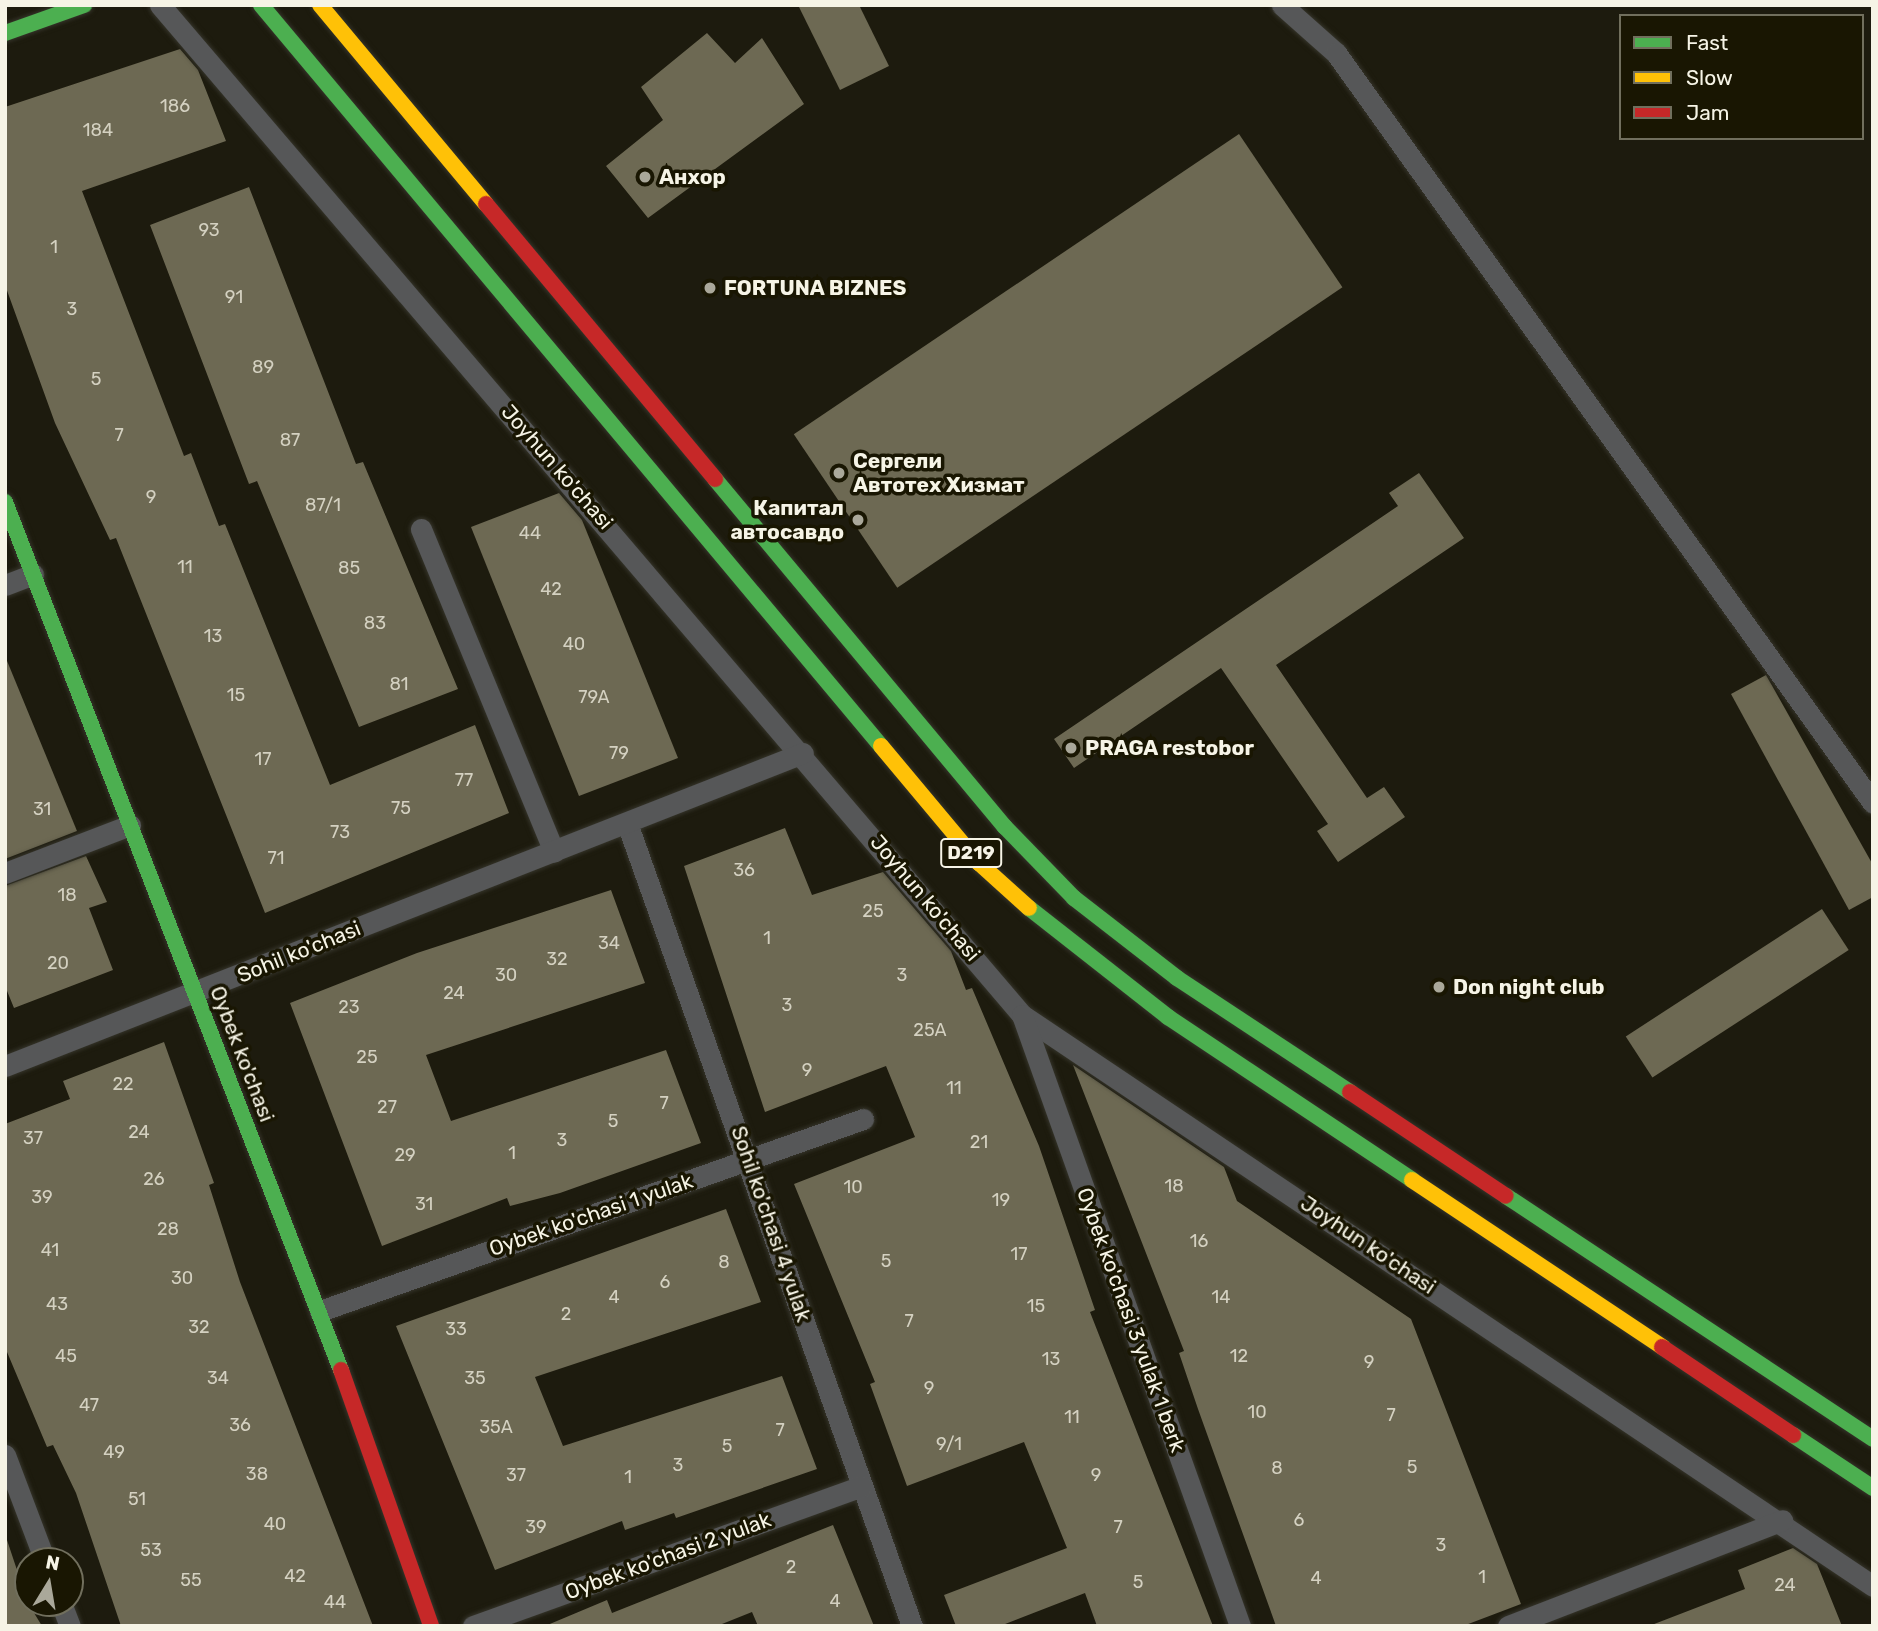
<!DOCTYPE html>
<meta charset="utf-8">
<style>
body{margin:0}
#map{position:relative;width:1878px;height:1631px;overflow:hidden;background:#1d1b0e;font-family:Rubik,sans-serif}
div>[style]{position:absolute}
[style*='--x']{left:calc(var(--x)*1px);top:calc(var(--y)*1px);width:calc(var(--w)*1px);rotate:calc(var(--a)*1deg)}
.building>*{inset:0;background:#6d6953;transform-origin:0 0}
.roads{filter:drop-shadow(0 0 2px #35342a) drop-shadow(0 0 2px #35342a)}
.street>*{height:21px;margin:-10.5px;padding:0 10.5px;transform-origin:10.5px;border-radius:10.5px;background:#565758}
.fast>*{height:16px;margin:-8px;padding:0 8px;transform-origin:8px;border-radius:8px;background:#4caf50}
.slow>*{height:16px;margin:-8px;padding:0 8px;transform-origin:8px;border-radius:8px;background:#ffc107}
.jam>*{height:16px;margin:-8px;padding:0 8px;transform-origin:8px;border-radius:8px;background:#c62828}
.dots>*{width:19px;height:19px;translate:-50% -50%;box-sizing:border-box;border:4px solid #191602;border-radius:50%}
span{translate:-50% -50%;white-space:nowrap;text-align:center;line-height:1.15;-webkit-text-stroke:7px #191602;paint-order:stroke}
.number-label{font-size:18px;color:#d4d1c1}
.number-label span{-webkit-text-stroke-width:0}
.shield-label span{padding:2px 5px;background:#191602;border:2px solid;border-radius:5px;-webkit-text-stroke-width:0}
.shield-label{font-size:19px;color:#f6f4e6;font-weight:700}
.poi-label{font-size:21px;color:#f6f4e6;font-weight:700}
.left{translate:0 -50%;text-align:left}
.right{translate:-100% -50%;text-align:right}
.street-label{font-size:21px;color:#f6f4e6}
.frame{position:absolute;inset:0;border:7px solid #f6f4e6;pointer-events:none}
.legend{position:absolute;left:1619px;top:14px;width:245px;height:126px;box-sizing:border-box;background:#191602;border:2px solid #716f5d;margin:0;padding:9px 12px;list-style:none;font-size:21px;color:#f6f4e6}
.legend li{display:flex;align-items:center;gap:14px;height:35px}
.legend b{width:35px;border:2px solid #716f5d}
.north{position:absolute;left:14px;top:1547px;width:70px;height:70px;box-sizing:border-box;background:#191602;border:2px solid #716f5d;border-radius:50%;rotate:11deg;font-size:19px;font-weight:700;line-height:28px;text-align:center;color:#f6f4e6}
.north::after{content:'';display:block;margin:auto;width:24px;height:32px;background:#aaa89a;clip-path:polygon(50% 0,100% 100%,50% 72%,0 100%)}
</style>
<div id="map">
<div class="building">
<i style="clip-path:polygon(798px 5px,859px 5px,889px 66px,840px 90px)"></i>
<i style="clip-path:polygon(707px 33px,735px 63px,762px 38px,804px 104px,648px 218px,606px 166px,663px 120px,641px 87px)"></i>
<i style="clip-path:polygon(180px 49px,198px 70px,226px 141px,82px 191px,184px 456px,191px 453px,219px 526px,225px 524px,330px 785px,475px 725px,509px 813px,265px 913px,116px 538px,110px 540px,55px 423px,5px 285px,5px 107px)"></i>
<i style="left:1239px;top:134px;width:185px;height:537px;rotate:56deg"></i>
<i style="clip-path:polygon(249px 187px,356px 464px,363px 462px,458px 689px,359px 727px,257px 481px,249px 484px,150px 225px)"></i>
<i style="clip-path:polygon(1419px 473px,1464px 538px,1276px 665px,1367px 798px,1384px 787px,1405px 817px,1338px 862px,1317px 831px,1328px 824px,1221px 668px,1074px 768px,1054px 739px,1398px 506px,1389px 493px)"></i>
<i style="clip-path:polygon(559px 493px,582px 520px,678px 758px,579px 796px,471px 527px)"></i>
<i style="clip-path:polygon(5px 656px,77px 831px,5px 859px)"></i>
<i style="clip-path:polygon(1766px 675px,1873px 865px,1873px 897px,1849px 910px,1731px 694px)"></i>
<i style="clip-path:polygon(785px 828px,812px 895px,883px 872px,951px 951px,966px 990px,972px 988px,1039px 1146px,1095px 1310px,1090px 1312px,1213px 1626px,1097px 1626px,1085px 1593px,1000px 1626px,956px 1626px,944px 1595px,1067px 1548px,1024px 1442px,907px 1486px,870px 1384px,875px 1382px,794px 1184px,915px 1137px,886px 1066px,765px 1112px,684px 866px)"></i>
<i style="clip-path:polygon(86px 856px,107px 902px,89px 908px,113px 970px,14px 1008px,5px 986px,5px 886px)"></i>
<i style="clip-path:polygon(611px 890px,645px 983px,426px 1055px,451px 1121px,666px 1050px,701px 1143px,560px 1193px,510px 1206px,507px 1198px,382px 1246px,290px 1003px,417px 953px)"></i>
<i style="left:1822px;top:909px;width:49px;height:234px;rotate:57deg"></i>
<i style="clip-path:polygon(164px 1042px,214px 1183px,209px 1185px,240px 1282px,373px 1626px,121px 1626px,76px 1493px,53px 1445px,47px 1447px,7px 1352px,5px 1124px,70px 1099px,63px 1081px)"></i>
<i style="clip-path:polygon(1073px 1065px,1224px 1167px,1237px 1201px,1411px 1319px,1521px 1604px,1463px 1626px,1276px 1626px,1198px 1409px,1179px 1353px,1184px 1351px)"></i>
<i style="clip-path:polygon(726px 1209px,761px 1302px,535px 1377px,563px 1446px,782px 1376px,817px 1469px,676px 1518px,674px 1513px,625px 1530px,622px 1521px,495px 1570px,396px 1326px)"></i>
<i style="clip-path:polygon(833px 1525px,874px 1626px,758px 1626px,752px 1612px,717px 1626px,545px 1626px,607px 1600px,612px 1613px)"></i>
<i style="clip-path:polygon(5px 1534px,28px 1603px,42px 1626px,5px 1626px)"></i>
<i style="clip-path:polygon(1793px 1548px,1817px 1564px,1842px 1626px,1649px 1626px,1745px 1589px,1738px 1570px)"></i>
</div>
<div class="roads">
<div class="street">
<i style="--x:160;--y:5;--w:1328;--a:49.52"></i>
<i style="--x:1022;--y:1015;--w:1025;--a:33.86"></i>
<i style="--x:1282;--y:5;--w:72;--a:41.6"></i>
<i style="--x:1336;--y:53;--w:922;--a:54.4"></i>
<i style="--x:421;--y:529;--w:349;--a:67.6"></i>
<i style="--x:5;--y:585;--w:30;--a:-21"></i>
<i style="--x:627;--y:823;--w:852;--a:70.46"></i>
<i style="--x:5;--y:873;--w:134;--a:-21"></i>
<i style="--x:1022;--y:1015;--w:649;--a:70.36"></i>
<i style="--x:5;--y:1066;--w:857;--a:-21.42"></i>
<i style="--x:320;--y:1311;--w:576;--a:-19.47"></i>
<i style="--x:5;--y:1455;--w:113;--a:69.3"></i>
<i style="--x:61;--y:1603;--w:25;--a:69"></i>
<i style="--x:473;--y:1626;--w:413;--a:-19.8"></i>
<i style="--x:1508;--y:1626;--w:294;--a:-21.1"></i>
</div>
<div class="fast">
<i style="--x:261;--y:5;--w:966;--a:50.08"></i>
<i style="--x:5;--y:33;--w:84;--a:-19.5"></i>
<i style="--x:715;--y:479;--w:453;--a:50.2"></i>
<i style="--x:1005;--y:827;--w:99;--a:45.8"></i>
<i style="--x:1074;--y:898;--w:130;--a:37.8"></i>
<i style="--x:1177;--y:978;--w:207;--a:33.4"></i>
<i style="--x:5;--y:502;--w:931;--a:68.84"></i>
<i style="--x:1029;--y:908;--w:177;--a:38.1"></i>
<i style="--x:1168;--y:1017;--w:293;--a:33.7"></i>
<i style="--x:1506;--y:1196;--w:440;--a:33.5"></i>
<i style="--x:1793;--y:1435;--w:96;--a:33.5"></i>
</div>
<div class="slow">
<i style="--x:320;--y:5;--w:259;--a:50.2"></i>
<i style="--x:881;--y:746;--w:153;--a:50.1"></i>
<i style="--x:979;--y:863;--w:67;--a:42"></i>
<i style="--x:1412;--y:1180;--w:301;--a:33.7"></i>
</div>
<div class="jam">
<i style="--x:486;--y:204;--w:358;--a:50.2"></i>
<i style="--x:1350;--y:1092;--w:187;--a:33.7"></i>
<i style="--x:1662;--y:1347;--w:158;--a:33.9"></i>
<i style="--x:341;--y:1370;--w:271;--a:70.6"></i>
</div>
</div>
<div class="dots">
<i style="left:645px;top:177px;background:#aaa89a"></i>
<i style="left:710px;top:288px;background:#aaa89a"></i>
<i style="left:839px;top:473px;background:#aaa89a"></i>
<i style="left:858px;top:520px;background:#aaa89a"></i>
<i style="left:1071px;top:748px;background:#aaa89a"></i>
<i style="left:1439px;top:987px;background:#aaa89a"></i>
</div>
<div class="number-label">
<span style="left:175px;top:106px">186</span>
<span style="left:98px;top:130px">184</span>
<span style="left:209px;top:230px">93</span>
<span style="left:54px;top:247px">1</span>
<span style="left:234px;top:297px">91</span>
<span style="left:72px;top:309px">3</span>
<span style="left:263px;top:367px">89</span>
<span style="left:96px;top:379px">5</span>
<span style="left:119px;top:435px">7</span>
<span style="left:290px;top:440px">87</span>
<span style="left:151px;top:497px">9</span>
<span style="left:323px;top:505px">87/1</span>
<span style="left:530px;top:533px">44</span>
<span style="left:185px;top:567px">11</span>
<span style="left:349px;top:568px">85</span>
<span style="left:551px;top:589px">42</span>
<span style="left:375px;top:623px">83</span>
<span style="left:213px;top:636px">13</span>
<span style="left:574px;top:644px">40</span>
<span style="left:399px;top:684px">81</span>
<span style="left:236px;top:695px">15</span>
<span style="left:594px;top:697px">79A</span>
<span style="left:619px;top:753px">79</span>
<span style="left:263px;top:759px">17</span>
<span style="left:464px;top:780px">77</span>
<span style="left:401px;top:808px">75</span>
<span style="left:42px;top:809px">31</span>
<span style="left:340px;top:832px">73</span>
<span style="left:276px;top:858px">71</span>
<span style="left:744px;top:870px">36</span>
<span style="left:67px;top:895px">18</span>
<span style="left:873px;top:911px">25</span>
<span style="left:767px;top:938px">1</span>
<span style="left:609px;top:943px">34</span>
<span style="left:557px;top:959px">32</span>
<span style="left:58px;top:963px">20</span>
<span style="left:506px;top:975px">30</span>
<span style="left:902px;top:975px">3</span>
<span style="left:454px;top:993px">24</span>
<span style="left:787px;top:1005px">3</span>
<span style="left:349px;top:1007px">23</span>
<span style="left:930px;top:1030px">25A</span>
<span style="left:367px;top:1057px">25</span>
<span style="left:807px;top:1070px">9</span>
<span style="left:123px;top:1084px">22</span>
<span style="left:954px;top:1088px">11</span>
<span style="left:664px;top:1103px">7</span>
<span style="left:387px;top:1107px">27</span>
<span style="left:613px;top:1121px">5</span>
<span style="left:139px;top:1132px">24</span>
<span style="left:33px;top:1138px">37</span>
<span style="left:562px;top:1140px">3</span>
<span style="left:979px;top:1142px">21</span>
<span style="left:512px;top:1153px">1</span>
<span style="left:405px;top:1155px">29</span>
<span style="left:154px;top:1179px">26</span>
<span style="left:1174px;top:1186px">18</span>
<span style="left:853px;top:1187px">10</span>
<span style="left:42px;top:1197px">39</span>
<span style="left:1001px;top:1200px">19</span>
<span style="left:424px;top:1204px">31</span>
<span style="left:168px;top:1229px">28</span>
<span style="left:1199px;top:1241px">16</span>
<span style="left:50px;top:1250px">41</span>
<span style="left:1019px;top:1254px">17</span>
<span style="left:886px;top:1261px">5</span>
<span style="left:724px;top:1262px">8</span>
<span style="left:182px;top:1278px">30</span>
<span style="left:665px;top:1282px">6</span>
<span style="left:614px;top:1297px">4</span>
<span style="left:1221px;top:1297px">14</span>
<span style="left:57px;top:1304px">43</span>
<span style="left:1036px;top:1306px">15</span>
<span style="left:566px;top:1314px">2</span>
<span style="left:909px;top:1321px">7</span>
<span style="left:199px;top:1327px">32</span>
<span style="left:456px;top:1329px">33</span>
<span style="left:66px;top:1356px">45</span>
<span style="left:1239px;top:1356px">12</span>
<span style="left:1051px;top:1359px">13</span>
<span style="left:1369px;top:1362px">9</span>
<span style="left:218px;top:1378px">34</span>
<span style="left:475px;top:1378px">35</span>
<span style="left:929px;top:1388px">9</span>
<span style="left:89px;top:1405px">47</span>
<span style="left:1257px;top:1412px">10</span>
<span style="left:1391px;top:1415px">7</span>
<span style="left:1072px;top:1417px">11</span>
<span style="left:240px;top:1425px">36</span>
<span style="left:496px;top:1427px">35A</span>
<span style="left:780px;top:1430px">7</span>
<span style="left:949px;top:1444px">9/1</span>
<span style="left:727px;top:1446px">5</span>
<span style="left:114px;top:1452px">49</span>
<span style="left:678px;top:1465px">3</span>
<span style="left:1412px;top:1467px">5</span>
<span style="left:1277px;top:1468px">8</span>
<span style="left:257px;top:1474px">38</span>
<span style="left:516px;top:1475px">37</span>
<span style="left:1096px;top:1475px">9</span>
<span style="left:628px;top:1477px">1</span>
<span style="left:137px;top:1499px">51</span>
<span style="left:1299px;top:1520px">6</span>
<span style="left:275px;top:1524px">40</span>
<span style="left:536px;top:1527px">39</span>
<span style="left:1118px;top:1527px">7</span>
<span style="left:1441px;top:1545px">3</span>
<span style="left:151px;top:1550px">53</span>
<span style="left:791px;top:1567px">2</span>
<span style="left:295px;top:1576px">42</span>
<span style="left:1482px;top:1577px">1</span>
<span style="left:1316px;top:1578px">4</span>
<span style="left:191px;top:1580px">55</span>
<span style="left:1138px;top:1582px">5</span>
<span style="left:1785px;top:1585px">24</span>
<span style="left:835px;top:1601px">4</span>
<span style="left:335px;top:1602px">44</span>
</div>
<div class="shield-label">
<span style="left:971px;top:853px">D219</span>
</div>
<div class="poi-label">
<span class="left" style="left:659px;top:177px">Анхор</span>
<span class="left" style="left:724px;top:288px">FORTUNA BIZNES</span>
<span class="left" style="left:853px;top:473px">Сергели<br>Автотех Хизмат</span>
<span class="right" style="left:844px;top:520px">Капитал<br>автосавдо</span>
<span class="left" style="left:1085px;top:748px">PRAGA restobor</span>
<span class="left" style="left:1453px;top:987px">Don night club</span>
</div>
<div class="street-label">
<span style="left:557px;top:467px;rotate:49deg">Joyhun ko'chasi</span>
<span style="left:925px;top:898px;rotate:50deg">Joyhun ko'chasi</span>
<span style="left:299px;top:952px;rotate:-22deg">Sohil ko'chasi</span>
<span style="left:242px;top:1054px;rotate:69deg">Oybek ko'chasi</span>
<span style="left:591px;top:1215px;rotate:-19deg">Oybek ko'chasi 1 yulak</span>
<span style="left:771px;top:1224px;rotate:71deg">Sohil ko'chasi 4 yulak</span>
<span style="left:1368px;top:1245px;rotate:34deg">Joyhun ko'chasi</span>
<span style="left:1131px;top:1320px;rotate:70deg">Oybek ko'chasi 3 yulak 1 berk</span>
<span style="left:668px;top:1556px;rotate:-20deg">Oybek ko'chasi 2 yulak</span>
</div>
<div class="frame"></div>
<ul class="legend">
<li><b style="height:9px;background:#4caf50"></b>Fast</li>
<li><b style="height:9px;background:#ffc107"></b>Slow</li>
<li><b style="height:9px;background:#c62828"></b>Jam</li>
</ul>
<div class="north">N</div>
</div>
